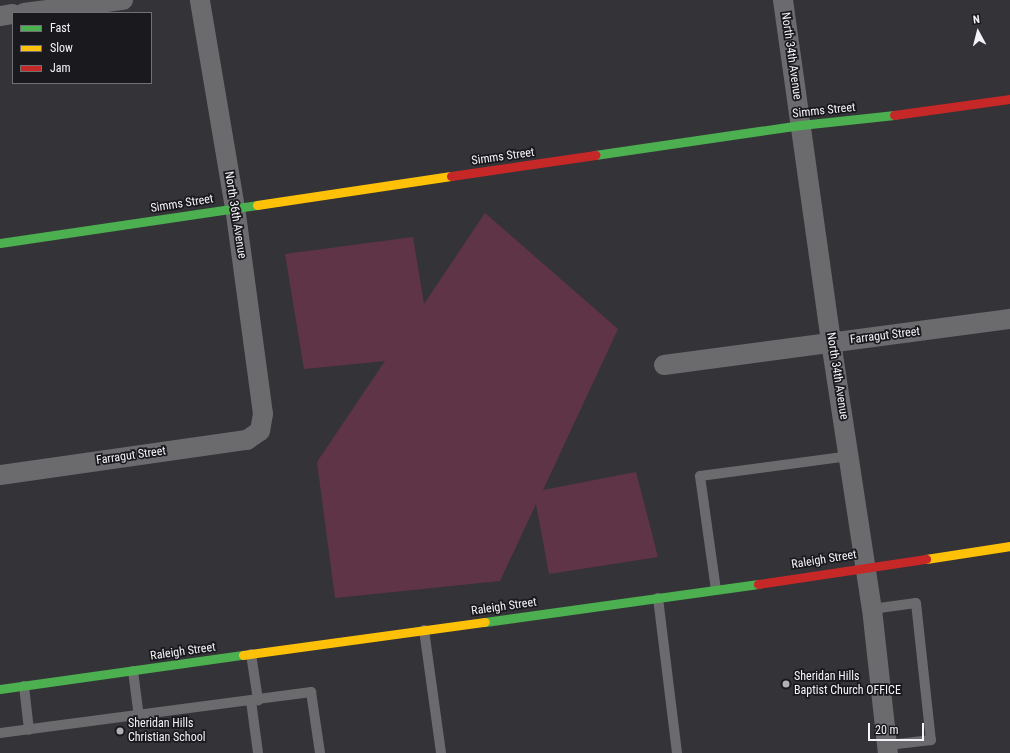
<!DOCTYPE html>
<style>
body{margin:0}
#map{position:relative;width:1010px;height:753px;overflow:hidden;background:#333338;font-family:"Roboto Condensed",sans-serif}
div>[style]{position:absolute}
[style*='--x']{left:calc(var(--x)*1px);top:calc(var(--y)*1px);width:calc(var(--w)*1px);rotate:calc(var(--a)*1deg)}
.green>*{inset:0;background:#603447}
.lane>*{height:10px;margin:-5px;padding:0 5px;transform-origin:5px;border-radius:5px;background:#6b6a6d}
.street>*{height:20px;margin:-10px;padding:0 10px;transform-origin:10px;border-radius:10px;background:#6b6a6d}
.fast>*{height:9px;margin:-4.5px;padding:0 4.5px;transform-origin:4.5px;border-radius:4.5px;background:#4caf50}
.slow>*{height:9px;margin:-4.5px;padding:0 4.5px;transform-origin:4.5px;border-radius:4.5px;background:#ffc107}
.jam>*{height:9px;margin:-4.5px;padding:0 4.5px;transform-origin:4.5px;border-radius:4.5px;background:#c62828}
.dots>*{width:11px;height:11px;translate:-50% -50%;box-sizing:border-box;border:2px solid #1a191d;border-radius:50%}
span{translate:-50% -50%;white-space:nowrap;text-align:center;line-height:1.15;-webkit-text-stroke:3.5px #1a191d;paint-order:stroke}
.street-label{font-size:12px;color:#f4f3f9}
.poi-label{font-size:12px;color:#f4f3f9}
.left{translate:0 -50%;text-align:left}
.legend{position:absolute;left:12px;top:12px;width:140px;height:72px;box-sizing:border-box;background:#1a191d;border:1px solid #717075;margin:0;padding:5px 7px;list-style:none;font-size:12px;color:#f4f3f9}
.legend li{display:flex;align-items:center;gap:8px;height:20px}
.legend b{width:20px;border:1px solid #717075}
.north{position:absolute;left:958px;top:12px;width:40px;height:40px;-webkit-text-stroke:3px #1a191d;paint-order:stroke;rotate:353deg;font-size:11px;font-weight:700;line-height:16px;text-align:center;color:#f4f3f9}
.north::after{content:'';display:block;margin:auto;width:14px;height:18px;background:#f4f3f9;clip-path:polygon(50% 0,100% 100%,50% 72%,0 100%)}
.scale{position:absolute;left:868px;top:723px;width:56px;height:18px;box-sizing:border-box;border:2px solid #f4f3f9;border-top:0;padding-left:5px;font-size:12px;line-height:14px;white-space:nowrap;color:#f4f3f9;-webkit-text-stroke:3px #1a191d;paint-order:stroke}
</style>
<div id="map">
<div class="green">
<i style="clip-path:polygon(485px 213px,618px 329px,543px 490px,636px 472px,658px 557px,549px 574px,536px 504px,500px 581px,335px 598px,317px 462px,385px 361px,304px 369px,285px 254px,413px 237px,424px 304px)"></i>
</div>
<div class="lane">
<i style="--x:716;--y:590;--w:115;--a:-98"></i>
<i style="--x:700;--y:476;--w:150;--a:-7.6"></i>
<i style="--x:658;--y:598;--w:156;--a:83"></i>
<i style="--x:872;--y:609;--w:44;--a:-7.8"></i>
<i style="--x:916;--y:603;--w:138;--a:83.8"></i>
<i style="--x:931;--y:740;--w:43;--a:173.4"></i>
<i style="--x:424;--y:630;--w:124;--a:82.1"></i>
<i style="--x:251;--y:654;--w:47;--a:81.3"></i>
<i style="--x:133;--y:671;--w:46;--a:82.6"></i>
<i style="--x:24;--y:686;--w:44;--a:83.5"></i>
<i style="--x:251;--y:701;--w:52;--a:82.3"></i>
<i style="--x:0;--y:733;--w:314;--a:-7.5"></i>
<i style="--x:311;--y:692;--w:62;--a:81.6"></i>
</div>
<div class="street">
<i style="--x:783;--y:0;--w:345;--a:82"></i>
<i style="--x:831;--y:342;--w:270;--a:81.3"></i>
<i style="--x:872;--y:609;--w:145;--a:83.7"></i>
<i style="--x:24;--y:13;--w:100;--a:-7.5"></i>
<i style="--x:0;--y:16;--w:13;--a:-9"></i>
<i style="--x:664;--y:365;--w:349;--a:-7.6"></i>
<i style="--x:0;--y:475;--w:249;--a:-8.1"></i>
<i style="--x:247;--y:440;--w:16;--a:-35"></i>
<i style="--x:260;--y:431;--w:17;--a:-80"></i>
<i style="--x:263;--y:414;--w:208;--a:-97.7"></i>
<i style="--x:235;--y:208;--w:211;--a:-99.6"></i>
</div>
<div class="fast">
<i style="--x:595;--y:155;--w:208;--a:-8.3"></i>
<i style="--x:801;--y:125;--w:94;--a:-6.1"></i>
<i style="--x:0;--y:243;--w:260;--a:-8.4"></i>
<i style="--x:485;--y:622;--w:276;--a:-7.9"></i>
<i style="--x:0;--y:689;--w:245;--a:-8"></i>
</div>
<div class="slow">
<i style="--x:257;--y:205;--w:196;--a:-8.5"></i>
<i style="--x:926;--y:559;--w:85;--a:-8.8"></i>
<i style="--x:243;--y:655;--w:244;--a:-7.8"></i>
</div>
<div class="jam">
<i style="--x:894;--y:115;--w:117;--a:-7.9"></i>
<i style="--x:451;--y:176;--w:146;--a:-8.3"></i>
<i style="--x:758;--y:584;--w:170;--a:-8.5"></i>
</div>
<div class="dots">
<i style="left:786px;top:684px;background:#b0b0b5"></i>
<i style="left:120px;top:731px;background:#b0b0b5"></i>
</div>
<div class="street-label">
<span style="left:791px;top:56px;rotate:82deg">North 34th Avenue</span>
<span style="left:824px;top:111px;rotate:-6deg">Simms Street</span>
<span style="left:503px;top:157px;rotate:-8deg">Simms Street</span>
<span style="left:182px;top:204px;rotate:-9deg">Simms Street</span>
<span style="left:235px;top:215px;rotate:81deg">North 36th Avenue</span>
<span style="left:885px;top:336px;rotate:-7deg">Farragut Street</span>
<span style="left:837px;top:376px;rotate:81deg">North 34th Avenue</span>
<span style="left:131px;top:456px;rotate:-8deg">Farragut Street</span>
<span style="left:824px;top:560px;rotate:-9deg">Raleigh Street</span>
<span style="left:504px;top:607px;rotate:-8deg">Raleigh Street</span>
<span style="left:183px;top:652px;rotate:-8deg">Raleigh Street</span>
</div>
<div class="poi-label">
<span class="left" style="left:794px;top:684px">Sheridan Hills<br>Baptist Church OFFICE</span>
<span class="left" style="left:128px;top:731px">Sheridan Hills<br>Christian School</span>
</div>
<ul class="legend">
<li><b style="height:5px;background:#4caf50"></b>Fast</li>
<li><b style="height:5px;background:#ffc107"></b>Slow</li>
<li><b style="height:5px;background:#c62828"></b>Jam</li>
</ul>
<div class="north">N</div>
<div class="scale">20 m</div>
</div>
